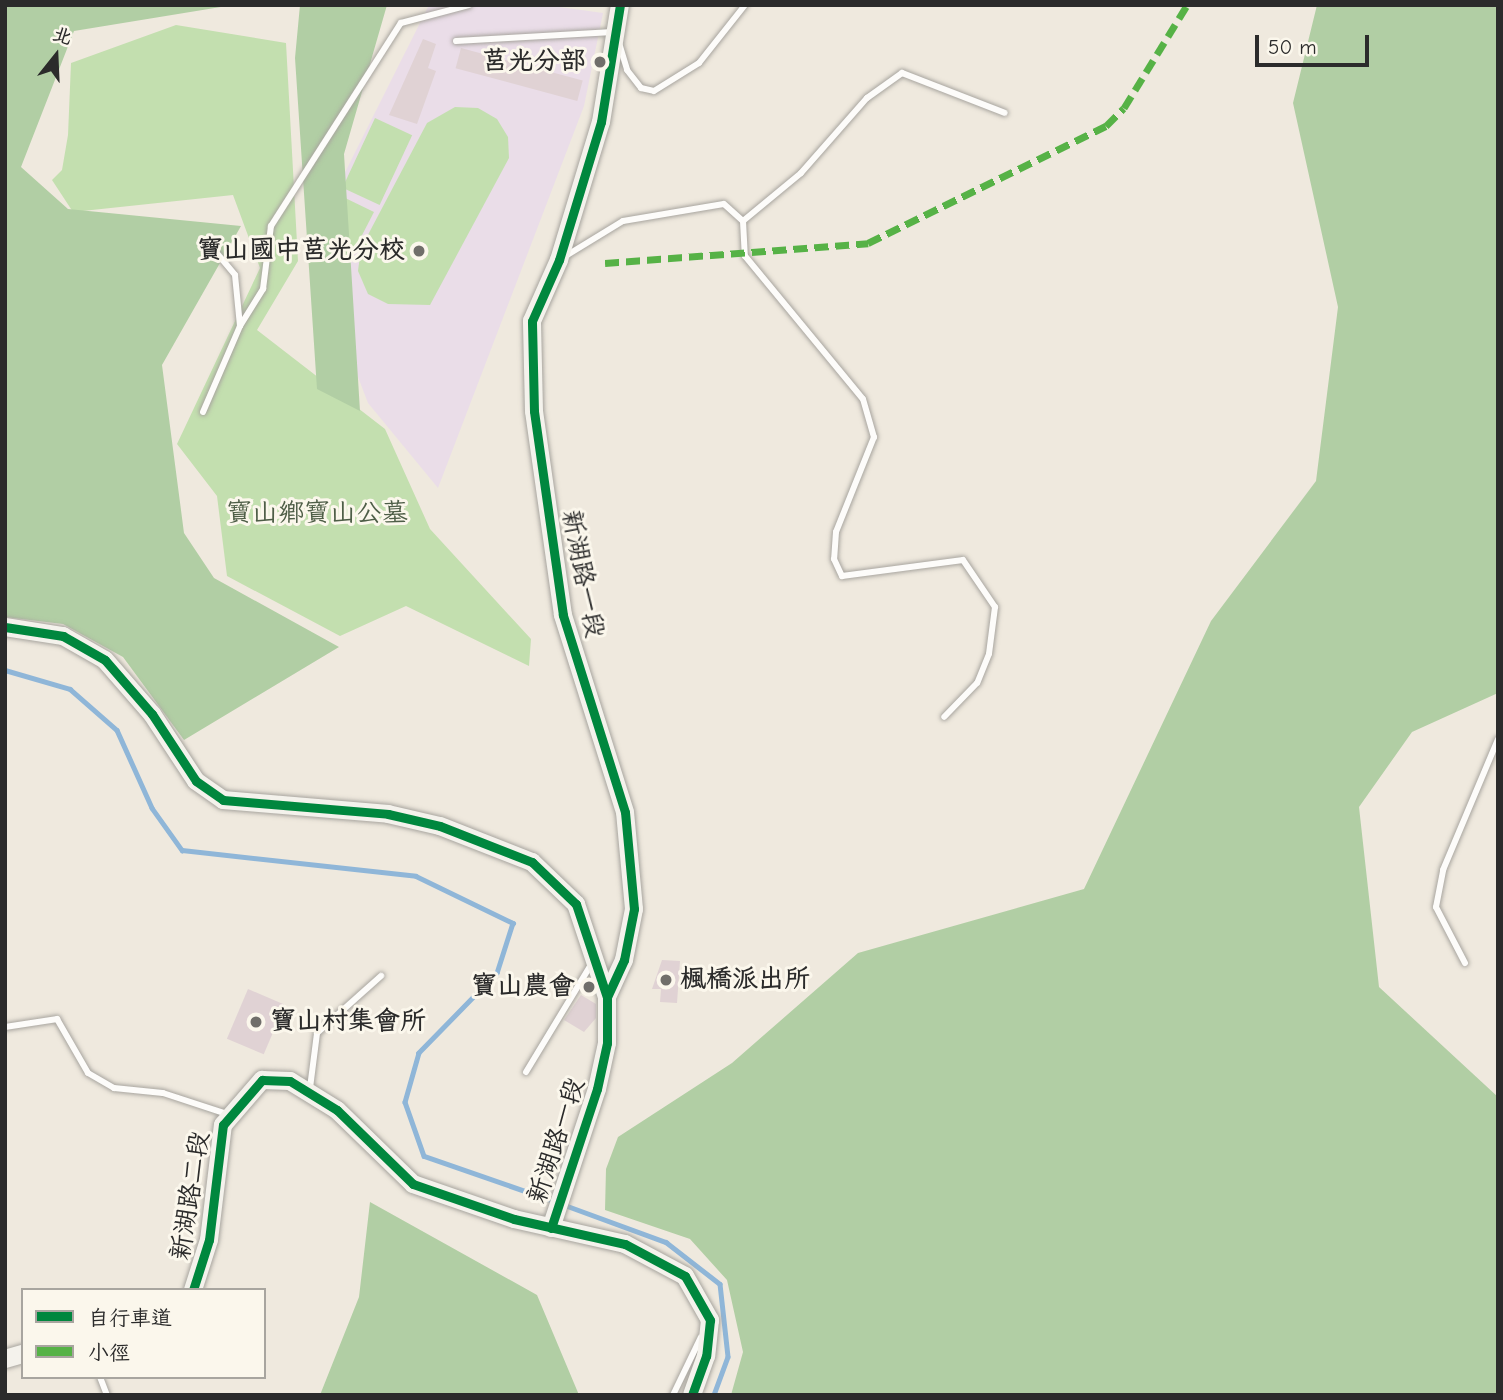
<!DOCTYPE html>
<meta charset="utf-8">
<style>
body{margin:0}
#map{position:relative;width:1503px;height:1400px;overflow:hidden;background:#efe9de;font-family:"Comic Neue","LXGW WenKai TC",sans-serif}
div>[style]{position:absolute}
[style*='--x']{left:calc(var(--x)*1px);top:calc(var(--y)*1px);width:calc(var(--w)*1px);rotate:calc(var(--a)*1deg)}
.built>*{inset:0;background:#eadde8}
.green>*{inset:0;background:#c3dfaf;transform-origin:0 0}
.forest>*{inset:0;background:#b1cea4}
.stream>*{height:4.5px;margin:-2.25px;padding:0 2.25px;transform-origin:2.25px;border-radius:2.25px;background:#8fb6d8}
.building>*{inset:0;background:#e0d2d4;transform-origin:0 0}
.roads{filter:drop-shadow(0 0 2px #a8a59f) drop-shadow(0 0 2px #a8a59f)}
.lane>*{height:6px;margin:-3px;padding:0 3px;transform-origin:3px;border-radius:3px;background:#fdfcfa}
.secondary>*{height:18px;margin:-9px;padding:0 9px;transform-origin:9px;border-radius:9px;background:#f4f2ec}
.quiet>*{height:7px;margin-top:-3.5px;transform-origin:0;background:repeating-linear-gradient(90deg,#56b246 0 14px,transparent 0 21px)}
.cycleway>*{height:9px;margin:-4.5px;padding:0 4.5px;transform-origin:4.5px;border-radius:4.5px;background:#00873e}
.dots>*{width:19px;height:19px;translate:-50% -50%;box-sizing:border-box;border:4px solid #fbf7ec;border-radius:50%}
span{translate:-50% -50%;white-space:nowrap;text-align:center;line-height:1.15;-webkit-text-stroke:6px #fbf7ec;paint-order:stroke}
.poi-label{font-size:26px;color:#2b2b2b;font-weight:700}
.right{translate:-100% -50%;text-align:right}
.left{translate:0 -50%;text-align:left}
.park-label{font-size:26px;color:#4e5e47}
.street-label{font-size:26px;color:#2b2b2b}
.frame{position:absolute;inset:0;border:7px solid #2b2b2b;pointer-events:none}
.legend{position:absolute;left:21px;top:1288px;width:245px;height:91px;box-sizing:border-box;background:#fbf7ec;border:2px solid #a8a59f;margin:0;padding:9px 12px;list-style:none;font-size:21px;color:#2b2b2b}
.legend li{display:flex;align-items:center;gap:14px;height:35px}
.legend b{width:35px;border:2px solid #a8a59f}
.north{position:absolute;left:21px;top:21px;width:70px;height:70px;-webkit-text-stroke:5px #fbf7ec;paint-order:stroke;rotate:18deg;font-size:19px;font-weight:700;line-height:28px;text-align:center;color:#2b2b2b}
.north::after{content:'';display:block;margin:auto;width:24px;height:32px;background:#2b2b2b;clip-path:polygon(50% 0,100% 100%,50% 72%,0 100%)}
.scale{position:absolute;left:1255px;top:35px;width:114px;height:32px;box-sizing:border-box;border:4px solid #2b2b2b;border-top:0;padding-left:9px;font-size:21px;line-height:24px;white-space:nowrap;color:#2b2b2b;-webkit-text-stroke:5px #fbf7ec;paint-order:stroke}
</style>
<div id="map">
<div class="built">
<i style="clip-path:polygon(429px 5px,545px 5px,603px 13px,584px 106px,438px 488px,368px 403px,308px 246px)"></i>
</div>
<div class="green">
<i style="clip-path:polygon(176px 25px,286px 43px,298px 261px,257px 330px,385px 429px,430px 529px,531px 639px,529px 666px,406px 606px,340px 636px,227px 576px,217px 496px,177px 444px,260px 268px,233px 195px,73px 212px,52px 180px,62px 170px,68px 135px,71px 63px)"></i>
<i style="clip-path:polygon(455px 107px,478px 108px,497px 119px,508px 137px,509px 158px,430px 305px,388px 304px,368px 294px,358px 271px,361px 248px,427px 123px)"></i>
<i style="left:375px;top:118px;width:41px;height:77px;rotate:25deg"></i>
<i style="clip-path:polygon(341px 196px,374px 212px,343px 272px)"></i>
</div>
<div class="forest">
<i style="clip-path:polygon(5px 5px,233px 5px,74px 31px,21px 167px,68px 209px,241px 226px,162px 365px,184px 533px,214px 578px,339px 647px,184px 740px,123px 657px,63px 624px,5px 617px)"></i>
<i style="clip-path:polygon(300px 5px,387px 5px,344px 154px,360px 411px,317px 389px,295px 58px)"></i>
<i style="clip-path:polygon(1317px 5px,1498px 5px,1498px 693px,1412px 732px,1359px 807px,1379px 987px,1498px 1097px,1498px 1395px,731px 1395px,743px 1352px,727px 1280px,690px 1239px,605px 1210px,606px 1169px,618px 1137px,732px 1063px,858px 953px,1084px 889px,1211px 621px,1316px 481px,1338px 307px,1293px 103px)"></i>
<i style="clip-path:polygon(370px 1202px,537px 1295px,579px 1395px,320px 1395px,359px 1297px)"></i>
</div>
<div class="stream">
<i style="--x:5;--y:670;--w:68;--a:16.3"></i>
<i style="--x:70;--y:689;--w:62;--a:41.1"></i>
<i style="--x:117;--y:730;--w:85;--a:65.8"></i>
<i style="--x:152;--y:808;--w:52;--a:54.5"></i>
<i style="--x:182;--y:850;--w:235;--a:6.3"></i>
<i style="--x:416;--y:876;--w:108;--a:25.9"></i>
<i style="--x:513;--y:923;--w:52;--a:107.7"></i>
<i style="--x:497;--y:973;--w:112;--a:134.3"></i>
<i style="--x:419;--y:1053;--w:51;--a:105.9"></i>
<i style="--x:405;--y:1102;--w:57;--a:70.6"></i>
<i style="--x:424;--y:1156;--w:138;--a:19.1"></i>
<i style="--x:562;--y:1204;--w:111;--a:20.1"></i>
<i style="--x:666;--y:1242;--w:68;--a:37.9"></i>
<i style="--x:720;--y:1284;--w:73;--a:83.7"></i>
<i style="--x:728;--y:1357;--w:40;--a:110.2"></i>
</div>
<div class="building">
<i style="clip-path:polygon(423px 39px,436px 44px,428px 68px,436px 71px,417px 124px,389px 115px)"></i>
<i style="left:461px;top:48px;width:126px;height:21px;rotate:15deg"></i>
<i style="clip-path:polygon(662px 960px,680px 961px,677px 1003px,660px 1002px,661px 989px,652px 989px)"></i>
<i style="left:248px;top:989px;width:40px;height:54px;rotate:23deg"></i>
<i style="clip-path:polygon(581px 995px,596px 1004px,596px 1018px,584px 1032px,564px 1020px)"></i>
</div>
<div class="roads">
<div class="lane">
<i style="--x:456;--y:41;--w:157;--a:-3.3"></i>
<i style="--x:619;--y:43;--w:28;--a:73"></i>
<i style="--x:627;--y:70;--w:23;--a:52"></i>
<i style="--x:641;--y:88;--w:13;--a:13"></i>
<i style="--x:654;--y:91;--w:53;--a:-31.9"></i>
<i style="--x:699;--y:63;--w:74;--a:-51.6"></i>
<i style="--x:743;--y:221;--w:75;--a:-39.6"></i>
<i style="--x:801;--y:173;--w:100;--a:-48.7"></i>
<i style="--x:867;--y:98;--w:43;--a:-35.5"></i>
<i style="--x:902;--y:73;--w:110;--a:21.2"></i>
<i style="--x:210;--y:245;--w:39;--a:50"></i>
<i style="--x:235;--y:275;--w:51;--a:84.4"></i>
<i style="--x:564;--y:257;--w:69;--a:-31.4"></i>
<i style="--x:623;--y:221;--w:102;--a:-9.6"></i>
<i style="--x:724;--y:204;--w:25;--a:42"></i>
<i style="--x:743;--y:221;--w:35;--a:87"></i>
<i style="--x:745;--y:256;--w:185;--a:50.5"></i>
<i style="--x:863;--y:399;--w:40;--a:74"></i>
<i style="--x:874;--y:437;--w:102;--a:111.8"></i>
<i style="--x:836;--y:532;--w:27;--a:94"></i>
<i style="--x:834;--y:559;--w:19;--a:65"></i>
<i style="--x:842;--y:576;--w:122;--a:-7.5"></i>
<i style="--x:963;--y:560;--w:57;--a:55.8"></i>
<i style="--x:995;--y:607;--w:47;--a:97.3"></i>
<i style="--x:989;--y:654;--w:31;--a:112"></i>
<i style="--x:977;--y:683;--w:47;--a:134.1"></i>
<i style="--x:203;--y:412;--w:94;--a:-66.7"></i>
<i style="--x:240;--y:326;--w:44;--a:-58.1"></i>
<i style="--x:263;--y:289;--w:64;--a:-82.8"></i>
<i style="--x:271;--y:226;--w:241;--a:-57.4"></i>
<i style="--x:401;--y:23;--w:70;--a:-14.8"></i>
<i style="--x:1465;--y:963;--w:63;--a:-117.4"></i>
<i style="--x:1436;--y:907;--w:38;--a:-79"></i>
<i style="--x:1443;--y:870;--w:142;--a:-67.2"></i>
<i style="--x:5;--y:1027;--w:53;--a:-8.7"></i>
<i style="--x:57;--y:1019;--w:62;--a:60.1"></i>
<i style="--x:88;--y:1073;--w:30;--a:30"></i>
<i style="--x:114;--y:1088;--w:49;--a:5.8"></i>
<i style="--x:163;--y:1093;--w:67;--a:18.2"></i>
<i style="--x:526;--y:1072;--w:127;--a:-58.8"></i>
<i style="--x:310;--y:1088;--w:55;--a:-82.7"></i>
<i style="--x:317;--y:1033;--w:86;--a:-41.7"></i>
<i style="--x:100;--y:1377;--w:19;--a:69"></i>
<i style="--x:673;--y:1395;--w:64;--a:-64.2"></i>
</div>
<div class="secondary">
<i style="--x:5;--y:627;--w:59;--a:8.8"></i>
<i style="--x:63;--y:636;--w:48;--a:29.7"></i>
<i style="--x:105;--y:660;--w:72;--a:49"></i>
<i style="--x:152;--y:714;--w:80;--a:56.7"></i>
<i style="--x:196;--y:781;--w:33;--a:35"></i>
<i style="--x:223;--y:800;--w:166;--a:4.8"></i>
<i style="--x:388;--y:814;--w:53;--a:13"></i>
<i style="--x:440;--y:826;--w:99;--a:21.4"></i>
<i style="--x:532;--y:862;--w:61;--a:43.7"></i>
<i style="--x:576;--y:904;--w:98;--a:71.6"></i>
<i style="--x:551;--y:1228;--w:146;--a:-71.7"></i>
<i style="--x:597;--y:1089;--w:47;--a:-77.7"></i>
<i style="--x:607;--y:1043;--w:46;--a:-90"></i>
<i style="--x:607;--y:997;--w:41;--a:-65.3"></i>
<i style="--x:624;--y:960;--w:52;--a:-78.9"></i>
<i style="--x:634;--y:909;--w:97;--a:-95.3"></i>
<i style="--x:625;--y:812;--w:207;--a:-107.5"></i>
<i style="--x:563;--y:615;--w:206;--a:-98.1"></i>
<i style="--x:534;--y:411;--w:90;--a:-91.3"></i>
<i style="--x:532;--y:321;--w:67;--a:-66.1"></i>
<i style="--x:559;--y:260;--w:144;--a:-73.1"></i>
<i style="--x:601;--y:122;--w:119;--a:-80.8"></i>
<i style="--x:193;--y:1290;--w:52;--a:-72.3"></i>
<i style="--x:209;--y:1240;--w:116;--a:-83.1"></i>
<i style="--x:223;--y:1125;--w:60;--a:-49.1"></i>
<i style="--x:262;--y:1080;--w:28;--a:2"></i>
<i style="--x:290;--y:1081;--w:55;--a:31.7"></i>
<i style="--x:337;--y:1110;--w:106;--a:44.2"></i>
<i style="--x:413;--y:1184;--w:107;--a:19.1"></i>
<i style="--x:514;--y:1219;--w:114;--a:12.7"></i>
<i style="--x:625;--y:1244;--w:68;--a:28.1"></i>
<i style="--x:685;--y:1276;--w:51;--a:60.4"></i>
<i style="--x:710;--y:1320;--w:36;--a:96"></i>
<i style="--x:706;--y:1356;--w:41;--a:109.7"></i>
<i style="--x:5;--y:1359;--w:19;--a:-16"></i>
</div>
</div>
<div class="quiet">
<i style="--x:605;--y:263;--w:264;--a:-4.3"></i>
<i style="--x:868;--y:243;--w:265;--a:-26.2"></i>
<i style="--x:1106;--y:126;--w:25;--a:-45"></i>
<i style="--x:1124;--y:108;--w:121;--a:-58.5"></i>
</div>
<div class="cycleway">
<i style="--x:5;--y:627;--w:59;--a:8.8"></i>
<i style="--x:63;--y:636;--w:48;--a:29.7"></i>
<i style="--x:105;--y:660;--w:72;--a:49"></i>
<i style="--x:152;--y:714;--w:80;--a:56.7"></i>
<i style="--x:196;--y:781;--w:33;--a:35"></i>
<i style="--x:223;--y:800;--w:166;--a:4.8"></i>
<i style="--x:388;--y:814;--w:53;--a:13"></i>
<i style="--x:440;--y:826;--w:99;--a:21.4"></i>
<i style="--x:532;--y:862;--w:61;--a:43.7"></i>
<i style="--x:576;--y:904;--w:98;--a:71.6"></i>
<i style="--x:551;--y:1228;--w:146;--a:-71.7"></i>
<i style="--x:597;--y:1089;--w:47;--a:-77.7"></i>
<i style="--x:607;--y:1043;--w:46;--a:-90"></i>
<i style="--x:607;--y:997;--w:41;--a:-65.3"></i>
<i style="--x:624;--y:960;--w:52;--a:-78.9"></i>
<i style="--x:634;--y:909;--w:97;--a:-95.3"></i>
<i style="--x:625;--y:812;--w:207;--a:-107.5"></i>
<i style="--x:563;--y:615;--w:206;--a:-98.1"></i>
<i style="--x:534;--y:411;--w:90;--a:-91.3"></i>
<i style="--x:532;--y:321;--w:67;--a:-66.1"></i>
<i style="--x:559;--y:260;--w:144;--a:-73.1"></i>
<i style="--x:601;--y:122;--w:119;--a:-80.8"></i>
<i style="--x:193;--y:1290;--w:52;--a:-72.3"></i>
<i style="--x:209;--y:1240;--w:116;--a:-83.1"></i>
<i style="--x:223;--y:1125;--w:60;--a:-49.1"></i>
<i style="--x:262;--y:1080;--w:28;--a:2"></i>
<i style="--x:290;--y:1081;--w:55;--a:31.7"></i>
<i style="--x:337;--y:1110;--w:106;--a:44.2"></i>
<i style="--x:413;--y:1184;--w:107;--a:19.1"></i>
<i style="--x:514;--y:1219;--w:114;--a:12.7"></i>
<i style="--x:625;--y:1244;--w:68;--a:28.1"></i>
<i style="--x:685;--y:1276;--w:51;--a:60.4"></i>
<i style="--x:710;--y:1320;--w:36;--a:96"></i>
<i style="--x:706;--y:1356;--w:41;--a:109.7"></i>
</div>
<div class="dots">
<i style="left:600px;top:62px;background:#706e6a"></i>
<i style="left:419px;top:251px;background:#706e6a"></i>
<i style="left:666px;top:980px;background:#706e6a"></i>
<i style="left:589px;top:987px;background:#706e6a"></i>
<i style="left:256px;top:1022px;background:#706e6a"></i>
</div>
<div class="poi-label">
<span class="right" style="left:586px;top:62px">莒光分部</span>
<span class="right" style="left:405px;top:251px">寶山國中莒光分校</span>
<span class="left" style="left:680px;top:980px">楓橋派出所</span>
<span class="right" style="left:575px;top:987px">寶山農會</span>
<span class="left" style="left:270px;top:1022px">寶山村集會所</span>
</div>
<div class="park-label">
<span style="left:317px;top:514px">寶山鄉寶山公墓</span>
</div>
<div class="street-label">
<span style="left:582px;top:574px;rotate:79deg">新湖路一段</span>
<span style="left:557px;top:1141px;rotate:-72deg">新湖路一段</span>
<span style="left:191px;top:1196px;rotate:-81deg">新湖路二段</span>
</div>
<div class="frame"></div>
<ul class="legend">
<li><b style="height:9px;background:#00873e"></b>自行車道</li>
<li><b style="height:9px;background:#56b246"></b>小徑</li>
</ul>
<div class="north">北</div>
<div class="scale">50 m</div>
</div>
